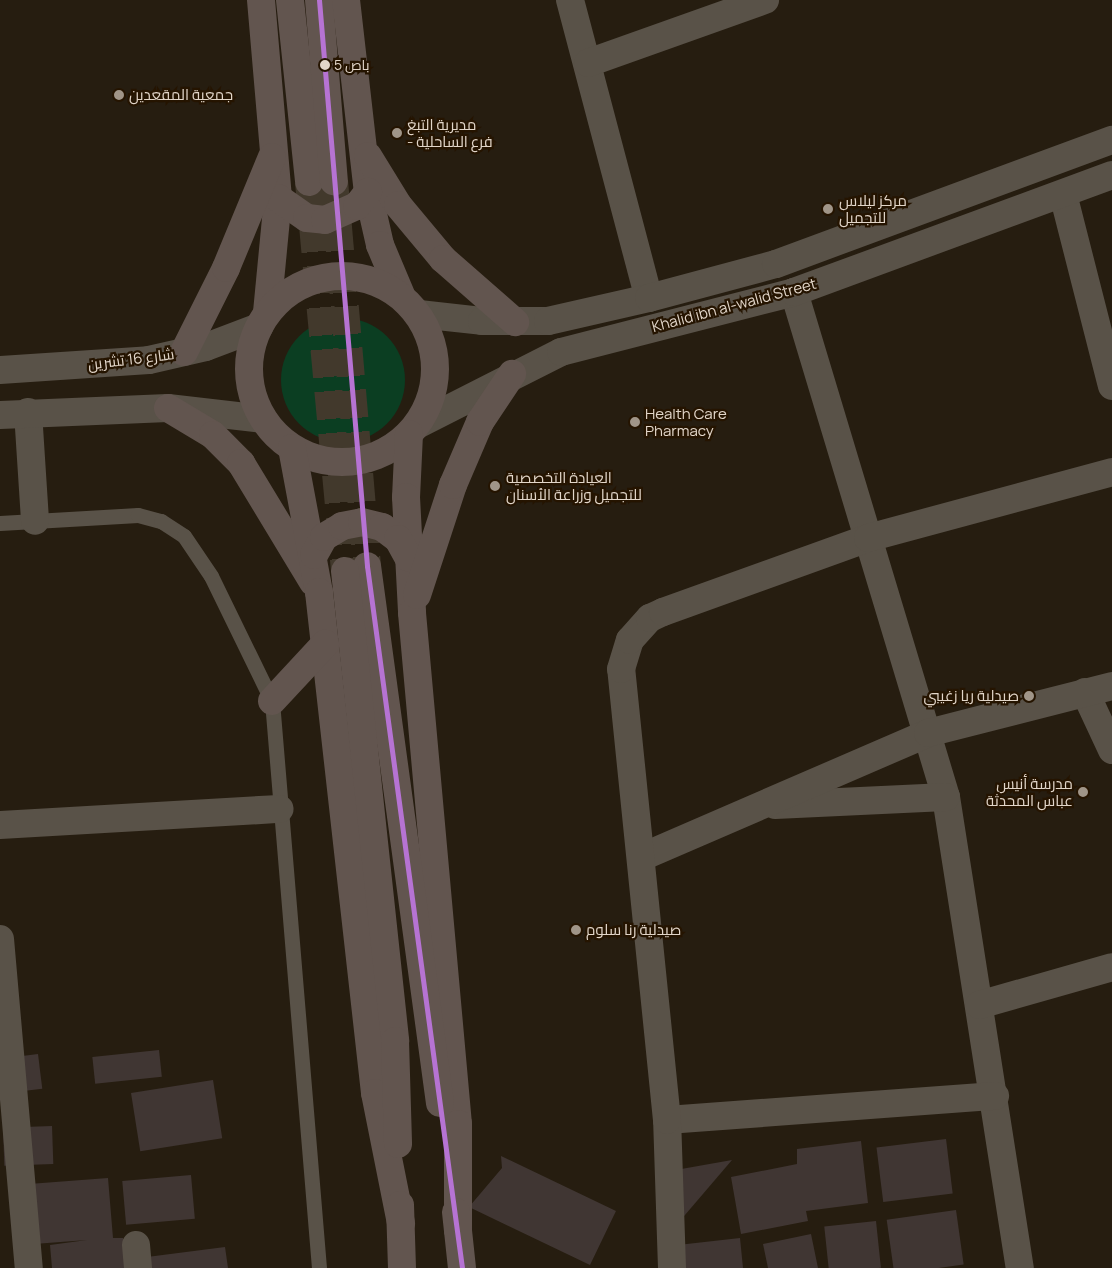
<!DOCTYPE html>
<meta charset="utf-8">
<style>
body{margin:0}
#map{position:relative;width:1112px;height:1268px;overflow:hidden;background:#261d10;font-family:Manrope,Cairo,sans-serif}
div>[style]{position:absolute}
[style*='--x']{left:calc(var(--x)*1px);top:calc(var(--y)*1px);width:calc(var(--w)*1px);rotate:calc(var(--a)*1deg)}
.green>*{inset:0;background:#0b3e22}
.round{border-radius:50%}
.building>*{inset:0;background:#403633;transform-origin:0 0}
.primary-tunnel>*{height:28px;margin-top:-14px;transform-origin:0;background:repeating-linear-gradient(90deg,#42392c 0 28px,transparent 0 42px)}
.service>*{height:15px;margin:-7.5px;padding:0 7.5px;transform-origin:7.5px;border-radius:7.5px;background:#595248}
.minor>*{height:28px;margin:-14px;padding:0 14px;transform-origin:14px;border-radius:14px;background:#595248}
.tertiary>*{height:28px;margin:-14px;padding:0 14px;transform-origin:14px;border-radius:14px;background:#595248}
.primary>*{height:28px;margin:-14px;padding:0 14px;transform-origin:14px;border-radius:14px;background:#62554f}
.primary>.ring{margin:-14px;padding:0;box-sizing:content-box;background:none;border:28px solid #62554f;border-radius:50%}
.bus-1>*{height:5px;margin:-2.5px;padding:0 2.5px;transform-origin:2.5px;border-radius:2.5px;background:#b673d3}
.dots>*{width:14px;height:14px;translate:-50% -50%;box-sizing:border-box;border:2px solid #251400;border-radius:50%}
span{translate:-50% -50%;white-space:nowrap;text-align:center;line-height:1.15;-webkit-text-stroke:4.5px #251400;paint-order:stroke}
.bus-label{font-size:14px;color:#e2d6c9}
.left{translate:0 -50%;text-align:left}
.poi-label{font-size:15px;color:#e2d6c9}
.right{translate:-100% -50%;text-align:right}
.street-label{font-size:15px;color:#e2d6c9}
</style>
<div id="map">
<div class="green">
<i class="round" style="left:281px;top:318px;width:124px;height:124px"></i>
</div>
<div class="building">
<i style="left:159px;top:1050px;width:27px;height:67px;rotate:84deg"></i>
<i style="left:38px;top:1054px;width:35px;height:38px;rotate:83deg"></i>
<i style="left:213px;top:1080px;width:59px;height:83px;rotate:81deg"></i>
<i style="left:52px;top:1126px;width:38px;height:49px;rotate:88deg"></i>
<i style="left:946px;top:1139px;width:55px;height:70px;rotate:83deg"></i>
<i style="clip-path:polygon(861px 1141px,868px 1203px,806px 1211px,808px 1221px,741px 1234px,731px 1177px,797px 1164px,797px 1149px)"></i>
<i style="clip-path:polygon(501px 1156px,616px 1211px,590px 1265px,469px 1207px,502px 1168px)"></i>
<i style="clip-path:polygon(732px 1160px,679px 1222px,670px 1171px)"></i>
<i style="left:191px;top:1175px;width:44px;height:69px;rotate:85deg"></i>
<i style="clip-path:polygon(108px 1178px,113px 1238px,123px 1238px,126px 1268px,52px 1268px,50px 1245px,87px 1240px,34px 1244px,29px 1184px)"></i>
<i style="left:956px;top:1210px;width:55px;height:70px;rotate:82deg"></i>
<i style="left:876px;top:1221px;width:47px;height:52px;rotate:84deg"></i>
<i style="clip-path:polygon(811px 1234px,818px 1268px,768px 1268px,763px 1244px)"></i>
<i style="clip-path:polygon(740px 1238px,743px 1268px,672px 1268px,669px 1246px)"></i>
<i style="clip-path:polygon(225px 1247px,228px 1268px,148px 1268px,147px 1257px)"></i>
</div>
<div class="primary-tunnel">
<i style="--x:334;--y:181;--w:386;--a:85.1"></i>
<i style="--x:309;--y:182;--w:391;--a:84.7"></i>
</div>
<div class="service">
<i style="--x:0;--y:523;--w:138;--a:-3.3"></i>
<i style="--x:138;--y:515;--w:24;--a:15"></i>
<i style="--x:161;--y:521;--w:27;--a:33"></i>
<i style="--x:184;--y:536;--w:48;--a:56"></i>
<i style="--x:211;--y:576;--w:139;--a:64"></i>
<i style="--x:272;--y:701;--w:569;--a:85.26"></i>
</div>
<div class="minor">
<i style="--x:570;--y:0;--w:308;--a:75.2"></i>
<i style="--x:588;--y:63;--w:188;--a:-19.6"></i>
<i style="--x:1063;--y:194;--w:198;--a:75.7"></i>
<i style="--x:794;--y:292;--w:527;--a:73.25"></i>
<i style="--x:946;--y:797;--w:477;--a:81.1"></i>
<i style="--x:28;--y:412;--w:109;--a:86.3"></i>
<i style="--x:1085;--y:692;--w:64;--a:65"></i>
<i style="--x:775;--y:805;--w:171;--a:-2.7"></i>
<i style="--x:0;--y:825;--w:280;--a:-3.3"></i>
<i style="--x:642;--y:857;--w:312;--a:-23.4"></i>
<i style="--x:928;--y:733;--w:190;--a:-14.3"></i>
<i style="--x:0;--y:939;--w:330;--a:85"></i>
<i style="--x:979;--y:1005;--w:138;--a:-15.9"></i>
<i style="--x:667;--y:1120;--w:329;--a:-4.2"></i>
<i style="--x:136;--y:1245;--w:23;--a:85"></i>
<i style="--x:672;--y:1268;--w:148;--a:-91.9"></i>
<i style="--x:667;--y:1120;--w:453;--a:-95.8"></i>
<i style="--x:621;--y:669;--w:30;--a:-73"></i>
<i style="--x:630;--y:640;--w:30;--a:-48"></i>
<i style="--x:650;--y:618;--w:14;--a:-25"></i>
<i style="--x:663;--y:612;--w:218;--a:-19.8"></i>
<i style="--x:868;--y:538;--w:253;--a:-15.1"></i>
</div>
<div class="tertiary">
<i style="--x:419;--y:314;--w:63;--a:6.3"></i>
<i style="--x:482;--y:321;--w:66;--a:0"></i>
<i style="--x:548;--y:321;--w:104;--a:-12.8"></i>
<i style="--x:649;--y:298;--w:131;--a:-15"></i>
<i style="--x:776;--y:264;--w:358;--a:-20.3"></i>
<i style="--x:0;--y:370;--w:149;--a:-3.8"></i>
<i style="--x:149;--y:360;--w:58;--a:-12.8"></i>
<i style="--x:206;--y:347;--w:57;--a:-20.7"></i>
<i style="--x:0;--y:415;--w:168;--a:-2.4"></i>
<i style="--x:168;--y:408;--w:96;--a:6.6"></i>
<i style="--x:417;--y:425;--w:161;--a:-26.9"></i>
<i style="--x:561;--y:352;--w:241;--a:-14.4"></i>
<i style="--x:794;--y:292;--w:339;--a:-20.2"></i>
</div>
<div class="primary">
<i style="--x:261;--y:0;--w:199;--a:85.1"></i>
<i style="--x:278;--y:198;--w:115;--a:95.5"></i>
<i style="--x:290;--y:0;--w:183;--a:84"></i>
<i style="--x:319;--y:0;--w:182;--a:85.3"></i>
<i style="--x:346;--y:0;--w:193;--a:83.5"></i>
<i style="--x:368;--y:192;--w:54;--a:77.2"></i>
<i style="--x:380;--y:245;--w:54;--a:67.2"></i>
<i style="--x:368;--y:156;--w:57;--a:58.5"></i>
<i style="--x:398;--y:205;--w:70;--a:50.2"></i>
<i style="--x:443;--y:259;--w:96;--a:41.2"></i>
<i style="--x:278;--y:198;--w:35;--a:35"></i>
<i style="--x:307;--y:218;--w:18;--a:6"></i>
<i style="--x:325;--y:220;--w:35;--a:-24"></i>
<i style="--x:357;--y:206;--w:18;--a:-52"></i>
<i class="ring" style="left:249px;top:276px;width:158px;height:158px"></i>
<i style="--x:184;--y:352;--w:94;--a:-63.4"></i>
<i style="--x:226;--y:268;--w:120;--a:-67.5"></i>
<i style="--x:168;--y:408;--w:52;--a:31"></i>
<i style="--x:213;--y:435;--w:40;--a:45"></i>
<i style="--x:241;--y:463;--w:139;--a:58.8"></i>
<i style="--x:409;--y:434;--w:63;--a:92.7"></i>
<i style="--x:406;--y:497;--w:116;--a:87"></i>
<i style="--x:412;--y:613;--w:513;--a:84.86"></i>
<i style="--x:458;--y:1124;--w:106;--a:90"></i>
<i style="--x:292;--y:448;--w:147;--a:79.4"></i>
<i style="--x:319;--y:592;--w:504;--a:83.62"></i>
<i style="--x:375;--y:1093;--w:133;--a:78.7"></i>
<i style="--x:314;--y:555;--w:21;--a:-61"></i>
<i style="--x:324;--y:537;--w:21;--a:-31"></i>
<i style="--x:342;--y:526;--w:20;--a:-11"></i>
<i style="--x:362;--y:522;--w:21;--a:14"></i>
<i style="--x:382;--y:527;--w:20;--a:37"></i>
<i style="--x:398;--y:539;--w:21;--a:61"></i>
<i style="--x:367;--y:566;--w:542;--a:82.26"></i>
<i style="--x:345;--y:571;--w:473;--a:83.9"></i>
<i style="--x:395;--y:1041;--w:103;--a:88.3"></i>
<i style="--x:417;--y:595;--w:116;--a:-71.9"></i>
<i style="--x:453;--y:485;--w:69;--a:-66.8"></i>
<i style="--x:480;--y:422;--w:58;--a:-56.3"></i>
<i style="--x:272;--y:701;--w:78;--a:-47.1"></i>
<i style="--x:400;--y:1205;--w:63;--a:88.2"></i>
<i style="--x:456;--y:1212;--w:56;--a:83.9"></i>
</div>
<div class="bus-1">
<i style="--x:319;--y:0;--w:568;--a:85.15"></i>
<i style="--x:367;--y:566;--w:708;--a:82.29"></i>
</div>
<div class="dots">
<i style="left:325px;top:65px;background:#e2d6c9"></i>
<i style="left:119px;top:95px;background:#a09588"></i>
<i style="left:397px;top:133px;background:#a09588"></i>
<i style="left:828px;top:209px;background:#a09588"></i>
<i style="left:635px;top:422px;background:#a09588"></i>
<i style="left:495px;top:486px;background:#a09588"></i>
<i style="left:1029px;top:696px;background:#a09588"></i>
<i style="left:1083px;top:792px;background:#a09588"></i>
<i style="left:576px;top:930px;background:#a09588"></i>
</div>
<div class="bus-label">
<span class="left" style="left:334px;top:65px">باص 5</span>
</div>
<div class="poi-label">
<span class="left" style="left:129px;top:95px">جمعية المقعدين</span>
<span class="left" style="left:407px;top:133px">مديرية التبغ<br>- فرع الساحلية</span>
<span class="left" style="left:839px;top:209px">مركز ليلاس<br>للتجميل</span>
<span class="left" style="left:645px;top:422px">Health Care<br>Pharmacy</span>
<span class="left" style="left:506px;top:486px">العيادة التخصصية<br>للتجميل وزراعة الأسنان</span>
<span class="right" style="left:1019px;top:696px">صيدلية ريا زغيبي</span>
<span class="right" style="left:1073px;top:792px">مدرسة أنيس<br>عباس المحدثة</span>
<span class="left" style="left:586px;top:930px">صيدلية رنا سلوم</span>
</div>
<div class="street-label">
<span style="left:734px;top:305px;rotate:-15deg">Khalid ibn al-walid Street</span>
<span style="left:131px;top:359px;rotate:-7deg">شارع 16 تشرين</span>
</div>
</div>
